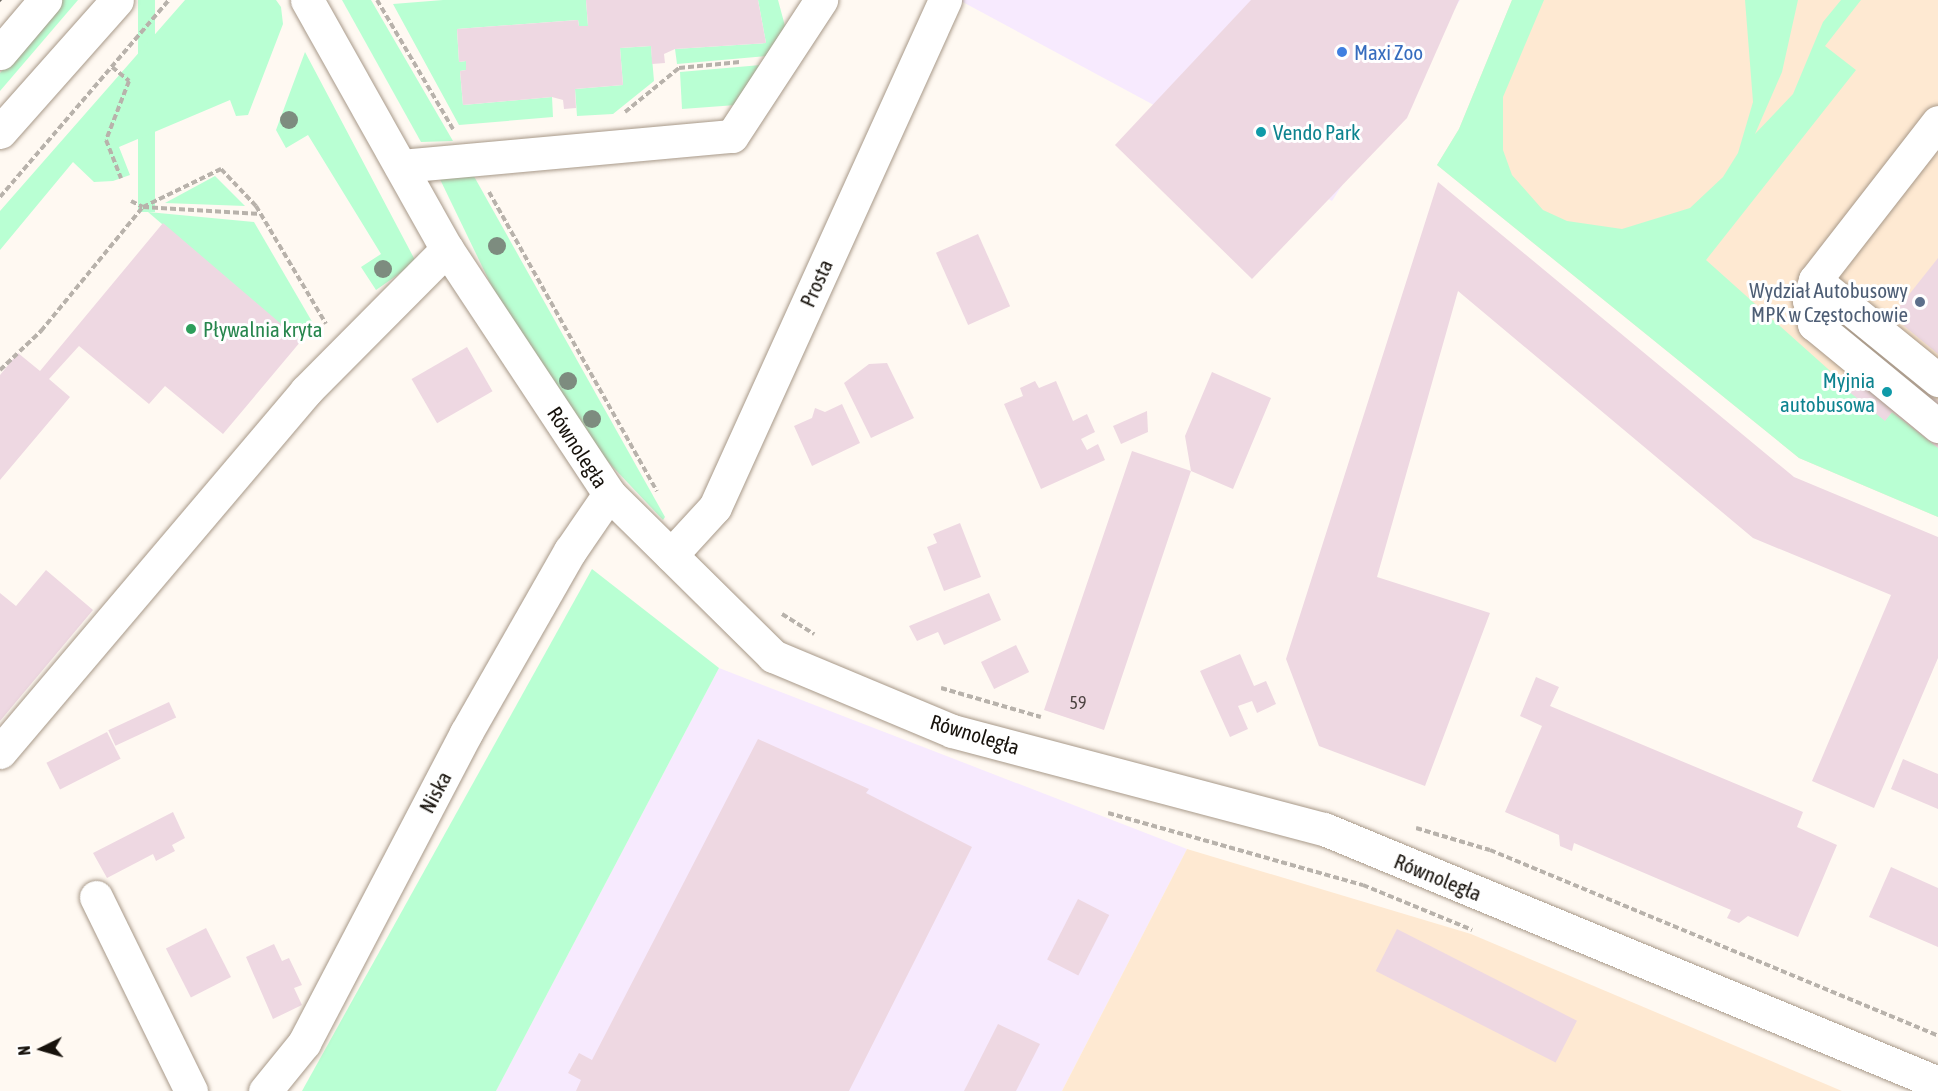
<!DOCTYPE html>
<meta charset="utf-8">
<style>
body{margin:0}
#map{position:relative;width:1938px;height:1091px;overflow:hidden;background:#fff9f2;font-family:"Asap Condensed",sans-serif}
div>[style]{position:absolute}
[style*='--x']{left:calc(var(--x)*1px);top:calc(var(--y)*1px);width:calc(var(--w)*1px);rotate:calc(var(--a)*1deg)}
.commercial>*{inset:0;background:#f7eafe}
.built>*{inset:0;background:#fee9d2}
.green>*{inset:0;background:#b9ffd3;transform-origin:0 0}
.building>*{inset:0;background:#eed8e2;transform-origin:0 0}
.path>*{height:4px;margin-top:-2px;transform-origin:0;background:repeating-linear-gradient(90deg,#b8b2ab 0 6px,transparent 0 9px)}
.roads{filter:drop-shadow(0 0 2px #a89989) drop-shadow(0 0 2px #a89989)}
.minor>*{height:33px;margin:-16.5px;padding:0 16.5px;transform-origin:16.5px;border-radius:16.5px;background:#fff}
.tram>*{height:1.5px;margin:-0.75px;padding:0 0.75px;transform-origin:0.75px;border-radius:0.75px;background:#726d66}
.trees>*{width:18px;height:18px;margin:-9px;border-radius:50%;background:#7d8c7f}
.dots>*{width:16px;height:16px;translate:-50% -50%;box-sizing:border-box;border:3px solid #fff;border-radius:50%}
span{translate:-50% -50%;white-space:nowrap;text-align:center;line-height:1.15;-webkit-text-stroke:6px #fff;paint-order:stroke}
.number-label{font-size:18px;color:#4d4442}
.number-label span{-webkit-text-stroke-width:0}
.shop-label{font-size:21px;color:#366cbe}
.left{translate:0 -50%;text-align:left}
.culture-label{font-size:21px;color:#0d838f}
.right{translate:-100% -50%;text-align:right}
.street-label{font-size:21px;color:#17120c}
.service-label{font-size:21px;color:#4e5e75}
.leisure-label{font-size:21px;color:#27864d}
.north{position:absolute;left:12px;top:1019px;width:60px;height:60px;-webkit-text-stroke:4px #fff;paint-order:stroke;rotate:265deg;font-size:16px;font-weight:700;line-height:24px;text-align:center;color:#17120c}
.north::after{content:'';display:block;margin:auto;width:21px;height:27px;background:#17120c;clip-path:polygon(50% 0,100% 100%,50% 72%,0 100%)}
</style>
<div id="map">
<div class="commercial">
<i style="clip-path:polygon(959px 0,1460px 0,1332px 201px)"></i>
<i style="clip-path:polygon(719px 668px,1187px 849px,1062px 1091px,496px 1091px)"></i>
</div>
<div class="built">
<i style="clip-path:polygon(1512px 0,1938px 0,1938px 517px,1799px 458px,1437px 165px,1459px 129px)"></i>
<i style="clip-path:polygon(1187px 849px,1471px 934px,1842px 1091px,1062px 1091px)"></i>
</div>
<div class="green">
<i style="clip-path:polygon(62px 0,78px 0,0 91px,0 73px)"></i>
<i style="left:138px;top:0;width:17px;height:212px"></i>
<i style="clip-path:polygon(185px 0,276px 0,281px 7px,283px 24px,248px 115px,236px 116px,230px 100px,119px 147px,130px 175px,113px 181px,94px 182px,73px 162px,0 250px,0 211px)"></i>
<i style="clip-path:polygon(342px 0,371px 0,453px 141px,421px 142px)"></i>
<i style="clip-path:polygon(443px 0,586px 0,588px 26px,579px 26px,578px 20px,457px 29px,459px 62px,466px 61px,466px 70px,460px 71px,463px 105px,552px 97px,553px 117px,459px 125px,393px 4px)"></i>
<i style="clip-path:polygon(758px 0,778px 0,785px 26px,766px 56px,677px 64px,675px 49px,766px 43px)"></i>
<i style="clip-path:polygon(1512px 0,1544px 0,1503px 97px,1503px 150px,1512px 175px,1543px 210px,1567px 221px,1622px 229px,1690px 208px,1723px 177px,1738px 153px,1753px 102px,1745px 0,1798px 0,1782px 72px,1755px 134px,1793px 94px,1823px 22px,1841px 0,1861px 0,1825px 46px,1856px 70px,1706px 260px,1885px 420px,1892px 412px,1938px 446px,1938px 517px,1799px 458px,1437px 165px,1459px 129px)"></i>
<i style="clip-path:polygon(651px 46px,654px 81px,613px 114px,577px 116px,575px 89px,623px 85px,620px 48px)"></i>
<i style="clip-path:polygon(305px 52px,416px 262px,376px 290px,361px 267px,381px 254px,308px 135px,286px 148px,276px 130px)"></i>
<i style="clip-path:polygon(761px 65px,736px 105px,682px 109px,680px 72px)"></i>
<i style="clip-path:polygon(471px 171px,665px 517px,663px 520px,577px 429px,509px 322px,437px 173px)"></i>
<i style="clip-path:polygon(215px 176px,245px 206px,165px 203px)"></i>
<i style="clip-path:polygon(148px 212px,254px 222px,314px 325px,301px 341px,296px 339px)"></i>
<i style="clip-path:polygon(592px 569px,719px 668px,496px 1091px,302px 1091px)"></i>
</div>
<div class="building">
<i style="clip-path:polygon(586px 0,758px 0,766px 43px,675px 49px,664px 54px,665px 63px,652px 64px,651px 46px,620px 48px,623px 85px,575px 89px,576px 108px,564px 109px,563px 100px,552px 97px,463px 105px,460px 71px,466px 70px,466px 61px,459px 62px,457px 29px,578px 20px,579px 26px,588px 26px)"></i>
<i style="clip-path:polygon(1251px 0,1459px 0,1407px 118px,1252px 279px,1115px 145px)"></i>
<i style="clip-path:polygon(1438px 182px,1794px 477px,1938px 537px,1938px 658px,1874px 808px,1812px 781px,1891px 595px,1753px 538px,1458px 291px,1377px 577px,1490px 613px,1425px 786px,1319px 746px,1286px 659px)"></i>
<i style="clip-path:polygon(163px 223px,301px 341px,223px 434px,165px 386px,149px 404px,79px 346px,49px 379px,70px 397px,0 480px,0 375px,18px 353px,40px 371px)"></i>
<i style="left:978px;top:234px;width:79px;height:46px;rotate:66deg"></i>
<i style="clip-path:polygon(1938px 258px,1938px 354px,1892px 316px)"></i>
<i style="clip-path:polygon(1866px 345px,1938px 401px,1938px 448px,1892px 412px,1885px 421px,1837px 382px)"></i>
<i style="left:467px;top:347px;width:51px;height:64px;rotate:60deg"></i>
<i style="clip-path:polygon(887px 363px,914px 418px,871px 438px,844px 383px,869px 364px)"></i>
<i style="clip-path:polygon(1212px 372px,1271px 398px,1233px 489px,1191px 471px,1104px 730px,1044px 710px,1132px 451px,1191px 471px,1185px 436px)"></i>
<i style="clip-path:polygon(1035px 381px,1039px 388px,1056px 381px,1073px 421px,1087px 414px,1095px 432px,1081px 439px,1087px 450px,1098px 444px,1105px 460px,1041px 489px,1004px 404px,1023px 396px,1020px 388px)"></i>
<i style="clip-path:polygon(842px 404px,860px 443px,812px 466px,794px 426px,812px 418px,815px 408px,825px 412px)"></i>
<i style="clip-path:polygon(1147px 411px,1148px 432px,1121px 444px,1113px 426px)"></i>
<i style="clip-path:polygon(960px 523px,981px 577px,944px 591px,927px 547px,937px 543px,933px 534px)"></i>
<i style="clip-path:polygon(46px 570px,93px 610px,0 721px,0 593px,16px 606px)"></i>
<i style="clip-path:polygon(989px 593px,1001px 620px,944px 645px,938px 632px,917px 641px,909px 626px)"></i>
<i style="left:1016px;top:645px;width:30px;height:39px;rotate:64deg"></i>
<i style="clip-path:polygon(1240px 654px,1254px 686px,1266px 681px,1276px 704px,1257px 713px,1252px 701px,1238px 706px,1248px 729px,1230px 737px,1200px 671px)"></i>
<i style="clip-path:polygon(1536px 677px,1559px 687px,1550px 706px,1803px 812px,1797px 827px,1837px 845px,1798px 937px,1748px 916px,1739px 923px,1727px 918px,1731px 910px,1574px 843px,1572px 851px,1560px 846px,1559px 835px,1505px 812px,1542px 726px,1520px 716px)"></i>
<i style="left:169px;top:702px;width:17px;height:67px;rotate:65deg"></i>
<i style="left:107px;top:732px;width:30px;height:68px;rotate:63deg"></i>
<i style="clip-path:polygon(758px 739px,869px 789px,866px 793px,972px 847px,849px 1091px,576px 1091px,581px 1080px,568px 1073px,579px 1053px,592px 1060px)"></i>
<i style="clip-path:polygon(1903px 759px,1938px 774px,1938px 809px,1891px 789px)"></i>
<i style="clip-path:polygon(173px 812px,185px 838px,172px 845px,175px 851px,156px 861px,153px 854px,107px 878px,93px 853px)"></i>
<i style="clip-path:polygon(1891px 867px,1938px 888px,1938px 947px,1869px 917px)"></i>
<i style="left:1078px;top:899px;width:35px;height:68px;rotate:27deg"></i>
<i style="left:206px;top:928px;width:55px;height:45px;rotate:63deg"></i>
<i style="left:1397px;top:929px;width:202px;height:47px;rotate:27deg"></i>
<i style="clip-path:polygon(274px 944px,282px 961px,289px 958px,302px 985px,294px 988px,302px 1005px,273px 1019px,246px 957px)"></i>
<i style="clip-path:polygon(998px 1024px,1040px 1044px,1016px 1091px,964px 1091px)"></i>
</div>
<div class="path">
<i style="--x:377;--y:0;--w:150;--a:59.5"></i>
<i style="--x:112;--y:67;--w:22;--a:39"></i>
<i style="--x:129;--y:81;--w:63;--a:111.3"></i>
<i style="--x:106;--y:140;--w:41;--a:68.5"></i>
<i style="--x:625;--y:112;--w:70;--a:-39.2"></i>
<i style="--x:679;--y:68;--w:61;--a:-5.6"></i>
<i style="--x:489;--y:192;--w:343;--a:60.7"></i>
<i style="--x:0;--y:197;--w:260;--a:-49.4"></i>
<i style="--x:131;--y:201;--w:13;--a:27"></i>
<i style="--x:143;--y:207;--w:117;--a:3.4"></i>
<i style="--x:0;--y:370;--w:57;--a:-43.6"></i>
<i style="--x:41;--y:331;--w:161;--a:-50.6"></i>
<i style="--x:143;--y:207;--w:87;--a:-26"></i>
<i style="--x:221;--y:169;--w:51;--a:46.6"></i>
<i style="--x:256;--y:206;--w:137;--a:59.3"></i>
<i style="--x:782;--y:614;--w:38;--a:32"></i>
<i style="--x:941;--y:688;--w:104;--a:16.2"></i>
<i style="--x:1108;--y:813;--w:265;--a:15.8"></i>
<i style="--x:1363;--y:885;--w:118;--a:22.4"></i>
<i style="--x:1416;--y:828;--w:77;--a:16.6"></i>
<i style="--x:1490;--y:850;--w:485;--a:22.5"></i>
</div>
<div class="roads">
<div class="minor">
<i style="--x:307;--y:0;--w:286;--a:60.7"></i>
<i style="--x:447;--y:249;--w:294;--a:56.5"></i>
<i style="--x:609;--y:494;--w:231;--a:44.6"></i>
<i style="--x:773;--y:656;--w:194;--a:22.7"></i>
<i style="--x:952;--y:731;--w:385;--a:14.8"></i>
<i style="--x:1324;--y:829;--w:664;--a:22.47"></i>
<i style="--x:0;--y:53;--w:70;--a:-49.7"></i>
<i style="--x:1938;--y:122;--w:200;--a:127.9"></i>
<i style="--x:1815;--y:280;--w:159;--a:39.1"></i>
<i style="--x:0;--y:132;--w:176;--a:-48.4"></i>
<i style="--x:401;--y:166;--w:332;--a:-5.2"></i>
<i style="--x:732;--y:136;--w:163;--a:-56.8"></i>
<i style="--x:1815;--y:280;--w:21;--a:107"></i>
<i style="--x:1809;--y:300;--w:25;--a:78"></i>
<i style="--x:1814;--y:324;--w:161;--a:39.4"></i>
<i style="--x:671;--y:555;--w:65;--a:-47.5"></i>
<i style="--x:715;--y:507;--w:557;--a:-65.6"></i>
<i style="--x:0;--y:752;--w:473;--a:-49.7"></i>
<i style="--x:306;--y:391;--w:200;--a:-45.2"></i>
<i style="--x:96;--y:897;--w:216;--a:63.9"></i>
<i style="--x:265;--y:1091;--w:62;--a:-50.9"></i>
<i style="--x:304;--y:1043;--w:350;--a:-62.4"></i>
<i style="--x:466;--y:733;--w:210;--a:-60.3"></i>
<i style="--x:570;--y:551;--w:69;--a:-55.6"></i>
</div>
</div>
<div class="tram">
<i style="--x:0;--y:1;--w:1;--a:-45"></i>
</div>
<div class="trees">
<i style="left:289px;top:120px"></i>
<i style="left:497px;top:246px"></i>
<i style="left:383px;top:269px"></i>
<i style="left:568px;top:381px"></i>
<i style="left:592px;top:419px"></i>
</div>
<div class="dots">
<i style="left:1342px;top:52px;background:#3f7fe0"></i>
<i style="left:1261px;top:132px;background:#0f9aa8"></i>
<i style="left:1920px;top:302px;background:#5c6f8a"></i>
<i style="left:191px;top:329px;background:#2e9e5b"></i>
<i style="left:1887px;top:392px;background:#0f9aa8"></i>
</div>
<div class="number-label">
<span style="left:1078px;top:703px">59</span>
</div>
<div class="shop-label">
<span class="left" style="left:1354px;top:52px">Maxi Zoo</span>
</div>
<div class="culture-label">
<span class="left" style="left:1273px;top:132px">Vendo Park</span>
<span class="right" style="left:1875px;top:392px">Myjnia<br>autobusowa</span>
</div>
<div class="street-label">
<span style="left:816px;top:283px;rotate:-66deg">Prosta</span>
<span style="left:578px;top:447px;rotate:57deg">Równoległa</span>
<span style="left:975px;top:734px;rotate:17deg">Równoległa</span>
<span style="left:435px;top:792px;rotate:-62deg">Niska</span>
<span style="left:1438px;top:877px;rotate:22deg">Równoległa</span>
</div>
<div class="service-label">
<span class="right" style="left:1908px;top:302px">Wydział Autobusowy<br>MPK w Częstochowie</span>
</div>
<div class="leisure-label">
<span class="left" style="left:203px;top:329px">Pływalnia kryta</span>
</div>
<div class="north">N</div>
</div>
